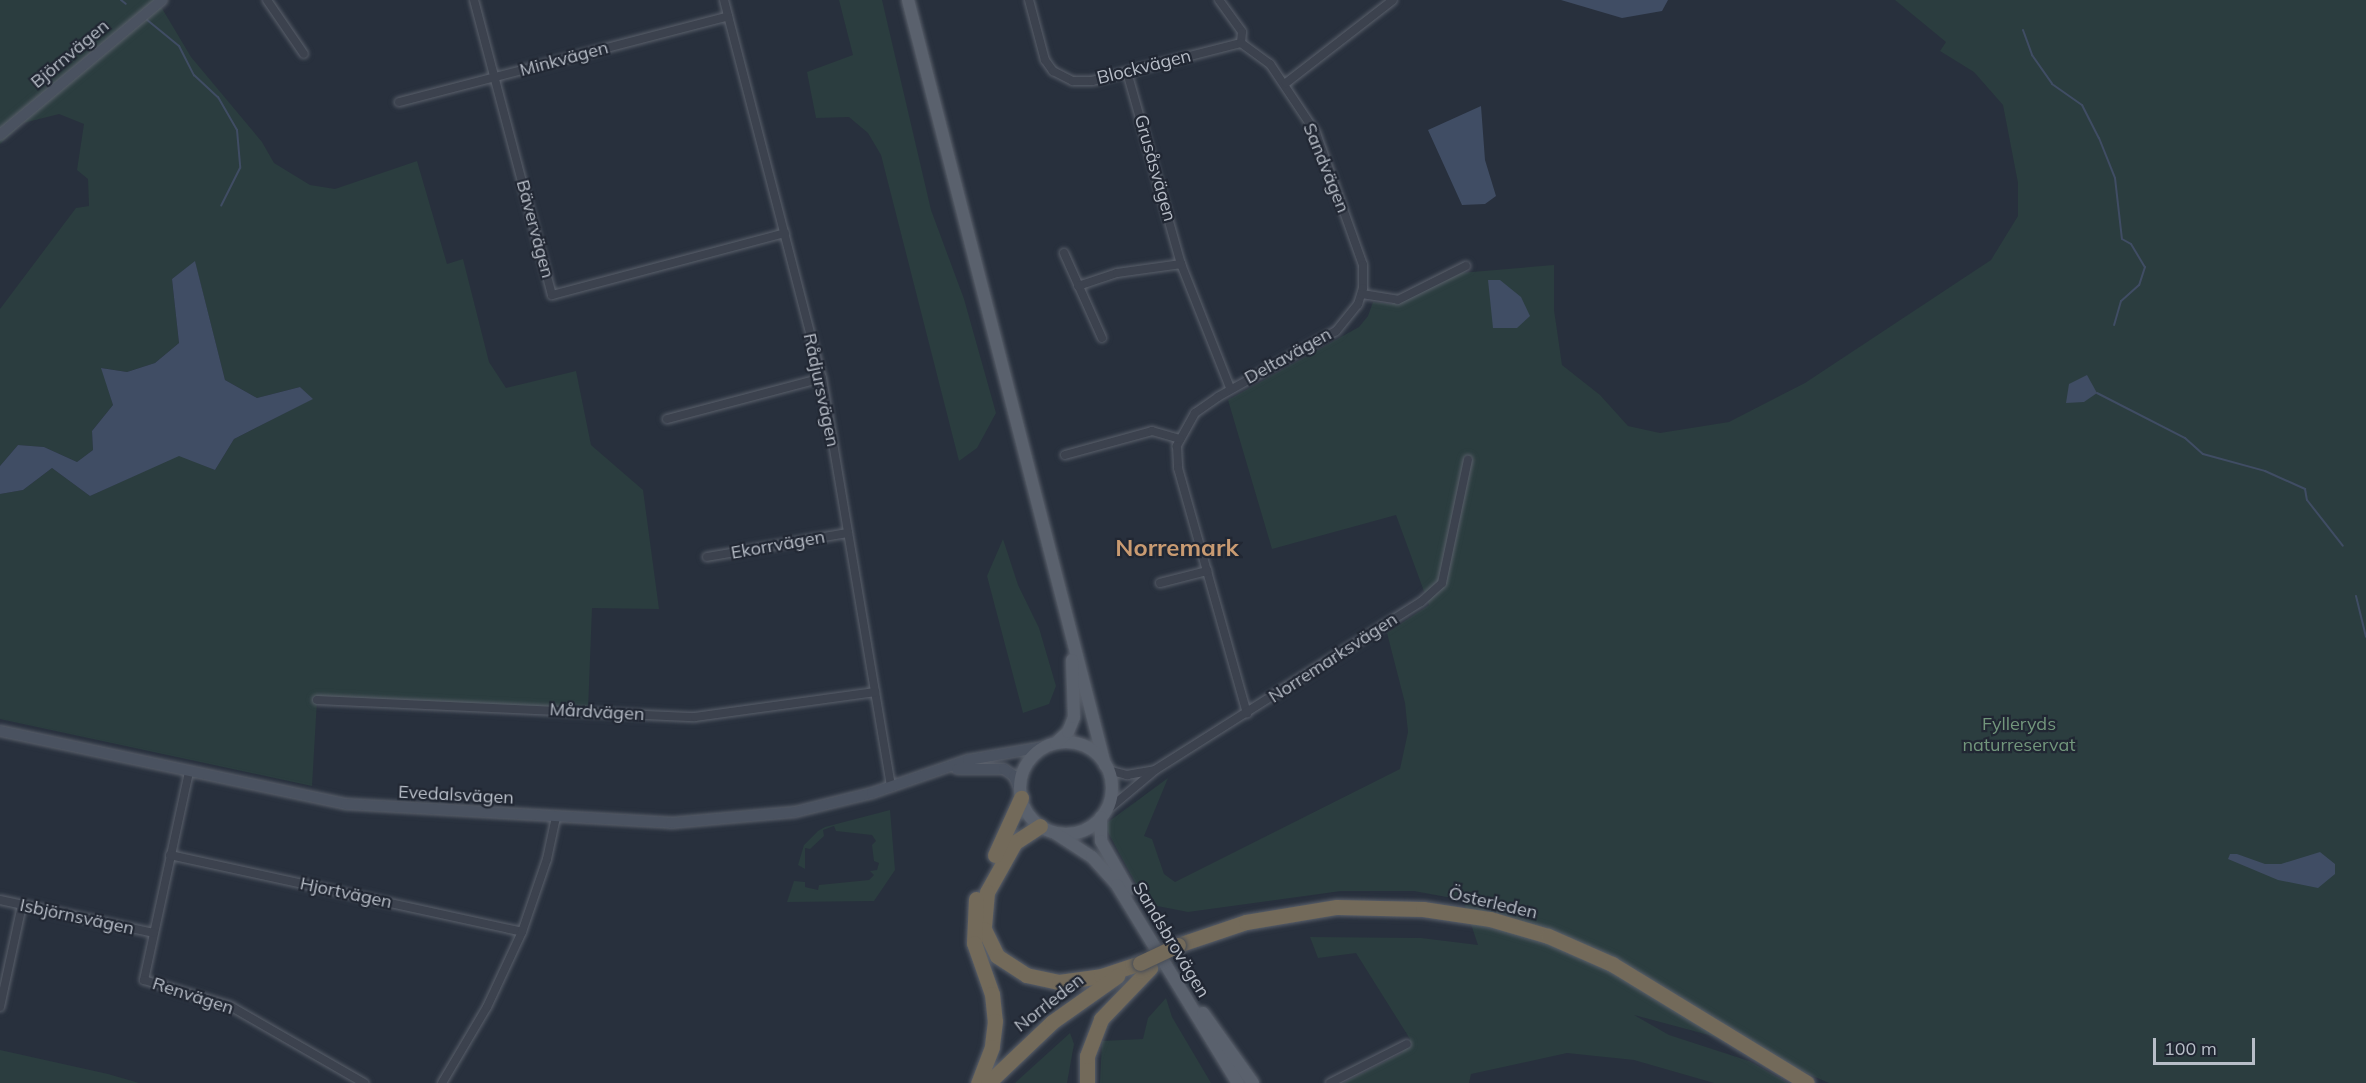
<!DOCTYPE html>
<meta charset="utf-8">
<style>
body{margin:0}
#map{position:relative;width:2366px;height:1083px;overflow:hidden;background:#28303d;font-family:Mulish,sans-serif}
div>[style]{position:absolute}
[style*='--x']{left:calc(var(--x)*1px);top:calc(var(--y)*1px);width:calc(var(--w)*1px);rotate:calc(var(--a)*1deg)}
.green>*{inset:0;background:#2b3d3f}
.water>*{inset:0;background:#404d64}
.stream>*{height:2px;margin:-1px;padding:0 1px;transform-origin:1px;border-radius:1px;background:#404d64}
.roads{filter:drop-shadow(0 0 2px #5a606b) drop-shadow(0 0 2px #5a606b)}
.street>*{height:8px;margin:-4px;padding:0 4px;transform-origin:4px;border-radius:4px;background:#3c424e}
.secondary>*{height:10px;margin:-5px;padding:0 5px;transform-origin:5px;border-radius:5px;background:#4a5260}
.primary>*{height:12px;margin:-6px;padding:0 6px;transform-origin:6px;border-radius:6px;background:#5a616d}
.primary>.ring{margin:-6px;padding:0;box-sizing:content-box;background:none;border:12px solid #5a616d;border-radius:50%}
.highway>*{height:15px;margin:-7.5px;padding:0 7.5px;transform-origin:7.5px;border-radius:7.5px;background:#736a5a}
.bridges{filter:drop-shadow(0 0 2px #474d58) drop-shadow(0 0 2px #474d58)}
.highway-bridge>*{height:15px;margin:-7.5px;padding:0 7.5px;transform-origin:7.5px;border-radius:7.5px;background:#736a5a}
span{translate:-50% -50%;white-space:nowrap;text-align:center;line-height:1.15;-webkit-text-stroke:4.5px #212733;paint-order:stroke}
.street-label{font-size:18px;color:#b8bec8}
.park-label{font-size:18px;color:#72967c}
.district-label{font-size:24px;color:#c99b72;font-weight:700}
.scale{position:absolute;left:2153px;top:1038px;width:102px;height:27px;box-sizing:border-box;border:3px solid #b8bec8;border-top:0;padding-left:8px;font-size:18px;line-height:21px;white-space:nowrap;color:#b8bec8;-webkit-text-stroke:4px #212733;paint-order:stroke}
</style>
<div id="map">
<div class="green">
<i style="clip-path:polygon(0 0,157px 0,191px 57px,262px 142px,274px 163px,310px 185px,335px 189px,417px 161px,447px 264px,463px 259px,489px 362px,506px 388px,576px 371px,591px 445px,643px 490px,659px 609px,592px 608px,588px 711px,317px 700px,312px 786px,0 719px,0 494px,23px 490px,52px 468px,90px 496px,179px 455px,215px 470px,234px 439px,312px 399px,300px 387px,257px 398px,225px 380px,195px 262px,172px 279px,179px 343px,155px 363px,127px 372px,102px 368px,113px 405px,92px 431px,93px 450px,77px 462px,44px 447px,18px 445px,0 466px,0 309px,76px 208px,89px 206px,88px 179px,77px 170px,84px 124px,59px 114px,23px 123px,0 144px)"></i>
<i style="clip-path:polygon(839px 0,882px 0,931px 210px,964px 299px,996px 413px,977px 448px,959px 461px,881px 155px,868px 133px,849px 117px,816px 118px,807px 72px,853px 55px)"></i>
<i style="clip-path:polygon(1895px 0,2366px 0,2366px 1083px,1829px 1083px,1735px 1042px,1634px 1015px,1669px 1035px,1749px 1061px,1788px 1083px,1714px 1083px,1634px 1060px,1567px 1053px,1471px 1074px,1469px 1083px,1343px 1083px,1402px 1053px,1410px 1039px,1356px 953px,1318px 958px,1310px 937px,1421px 938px,1478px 945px,1463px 900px,1414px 891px,1341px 891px,1188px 912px,1147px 904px,1104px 825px,1168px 778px,1144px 836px,1152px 839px,1164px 874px,1175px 882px,1400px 769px,1408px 732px,1405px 703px,1387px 633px,1429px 605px,1396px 515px,1272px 549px,1228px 400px,1359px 327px,1368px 316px,1373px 302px,1392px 304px,1460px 273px,1554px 265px,1554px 310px,1562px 365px,1600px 395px,1628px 426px,1660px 433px,1729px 422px,1805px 383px,1991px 260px,2018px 216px,2018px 183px,2003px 105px,1974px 72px,1940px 51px,1946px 42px)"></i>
<i style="clip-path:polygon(1003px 539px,1018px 585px,1039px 628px,1056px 686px,1049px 704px,1023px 713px,987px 576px)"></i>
<i style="clip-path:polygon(890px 810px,895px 870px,874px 901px,787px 902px,794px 881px,805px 882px,805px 887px,818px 890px,819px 885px,869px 880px,874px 875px,870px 871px,877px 870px,879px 863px,874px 861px,872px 845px,876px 841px,872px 835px,836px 831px,834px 826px,823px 830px,824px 836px,810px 849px,805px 848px,805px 869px,798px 865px,804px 845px,818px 831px,825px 827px)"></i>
<i style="clip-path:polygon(1166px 998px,1172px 1017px,1211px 1083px,1100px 1083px,1102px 1041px,1143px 1039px,1148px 1018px)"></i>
<i style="clip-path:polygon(1070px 1033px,1074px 1044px,1067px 1083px,1015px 1083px)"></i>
<i style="clip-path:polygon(0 1050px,108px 1074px,139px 1083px,0 1083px)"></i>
</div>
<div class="water">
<i style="clip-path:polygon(1561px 0,1668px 0,1662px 11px,1622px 18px)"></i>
<i style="clip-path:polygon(1481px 106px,1485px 160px,1496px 196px,1485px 204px,1462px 205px,1428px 130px)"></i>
<i style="clip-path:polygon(195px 261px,225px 380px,257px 398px,300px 387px,313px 399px,234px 439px,215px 470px,179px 456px,90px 496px,52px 468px,23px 490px,0 494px,0 466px,18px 445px,44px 447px,77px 462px,93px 450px,92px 431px,113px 405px,101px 368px,127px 372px,155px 363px,179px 343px,172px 279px)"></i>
<i style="clip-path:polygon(1488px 280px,1500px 280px,1521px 297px,1530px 316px,1517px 328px,1493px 328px)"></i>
<i style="clip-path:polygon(2087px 375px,2097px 393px,2084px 402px,2066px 403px,2069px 384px)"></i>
<i style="clip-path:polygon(2320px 852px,2335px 864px,2335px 874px,2318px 888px,2278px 880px,2228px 859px,2230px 854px,2237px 854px,2265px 864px,2281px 864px)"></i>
</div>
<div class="stream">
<i style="--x:121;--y:0;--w:6;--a:39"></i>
<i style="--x:146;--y:19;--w:43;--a:39.3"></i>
<i style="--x:179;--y:46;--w:33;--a:63"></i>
<i style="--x:194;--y:75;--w:33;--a:43"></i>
<i style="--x:218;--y:97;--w:38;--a:60"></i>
<i style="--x:237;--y:130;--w:38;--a:85"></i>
<i style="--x:240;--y:168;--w:42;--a:116.6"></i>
<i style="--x:2023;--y:30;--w:27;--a:70"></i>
<i style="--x:2032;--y:55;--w:35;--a:55"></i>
<i style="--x:2052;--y:84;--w:37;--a:35"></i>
<i style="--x:2082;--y:105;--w:37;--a:63"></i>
<i style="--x:2099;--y:138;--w:43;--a:68.2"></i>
<i style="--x:2115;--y:178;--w:61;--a:83.5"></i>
<i style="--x:2122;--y:239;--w:10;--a:29"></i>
<i style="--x:2131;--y:244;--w:27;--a:59"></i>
<i style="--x:2145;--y:267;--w:19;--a:108"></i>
<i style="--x:2139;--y:285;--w:24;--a:138"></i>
<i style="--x:2121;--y:301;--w:25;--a:106"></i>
<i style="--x:2097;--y:393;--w:99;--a:27.1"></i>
<i style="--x:2185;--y:438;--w:24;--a:42"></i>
<i style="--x:2203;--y:454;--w:64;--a:15.3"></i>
<i style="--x:2265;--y:471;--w:44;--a:24.2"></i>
<i style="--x:2305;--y:489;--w:11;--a:80"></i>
<i style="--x:2307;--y:500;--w:58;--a:52"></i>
<i style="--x:2356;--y:596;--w:42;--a:76.3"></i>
</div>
<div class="roads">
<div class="street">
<i style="--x:267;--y:0;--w:65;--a:55.6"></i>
<i style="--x:474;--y:0;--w:305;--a:75.2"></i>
<i style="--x:552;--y:295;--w:241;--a:-14.9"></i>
<i style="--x:724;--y:0;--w:390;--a:75.5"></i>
<i style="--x:822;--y:378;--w:415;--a:80.4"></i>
<i style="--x:1029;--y:0;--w:62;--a:75.1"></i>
<i style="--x:1045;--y:60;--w:14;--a:54"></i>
<i style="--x:1053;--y:71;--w:22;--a:27"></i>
<i style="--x:1073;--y:81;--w:19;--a:0"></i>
<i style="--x:1092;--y:81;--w:154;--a:-14.3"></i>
<i style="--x:1219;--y:0;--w:39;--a:54"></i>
<i style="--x:1242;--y:32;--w:11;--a:95"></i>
<i style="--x:1241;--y:43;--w:36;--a:36"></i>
<i style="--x:1270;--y:64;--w:83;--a:56.3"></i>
<i style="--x:1316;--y:133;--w:140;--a:70.4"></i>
<i style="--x:1363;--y:265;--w:23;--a:90"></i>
<i style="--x:1363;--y:288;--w:17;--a:107"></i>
<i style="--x:1358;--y:304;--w:35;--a:129"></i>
<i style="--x:1336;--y:331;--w:135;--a:150.8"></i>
<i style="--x:1218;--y:397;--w:28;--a:145"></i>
<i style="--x:1195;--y:413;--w:38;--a:119"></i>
<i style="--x:1177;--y:446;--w:22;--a:87"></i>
<i style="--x:1178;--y:468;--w:255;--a:74.3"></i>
<i style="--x:1127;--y:72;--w:199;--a:74.3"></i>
<i style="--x:1181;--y:264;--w:133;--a:68.4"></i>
<i style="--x:1286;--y:83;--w:135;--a:-37.8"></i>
<i style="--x:399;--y:102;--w:340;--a:-14.6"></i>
<i style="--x:1064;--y:253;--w:93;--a:65.9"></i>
<i style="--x:1078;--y:286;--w:41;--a:-18.4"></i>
<i style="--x:1117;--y:273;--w:65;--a:-8"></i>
<i style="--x:1362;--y:294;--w:36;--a:9"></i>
<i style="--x:1398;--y:300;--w:76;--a:-26.6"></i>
<i style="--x:667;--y:419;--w:160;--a:-14.8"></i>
<i style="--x:1065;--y:455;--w:90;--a:-15.4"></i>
<i style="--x:1152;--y:431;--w:29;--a:16"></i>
<i style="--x:707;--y:557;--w:143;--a:-9.7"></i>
<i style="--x:1160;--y:583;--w:49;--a:-14.3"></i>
<i style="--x:317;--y:700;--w:378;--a:2.6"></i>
<i style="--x:695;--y:717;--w:182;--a:-7.9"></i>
<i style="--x:1108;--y:770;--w:20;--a:15"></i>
<i style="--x:1127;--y:775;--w:28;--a:-10"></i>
<i style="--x:1155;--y:770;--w:315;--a:-32.3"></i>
<i style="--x:1421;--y:602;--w:28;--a:-42"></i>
<i style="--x:1442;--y:583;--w:126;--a:-78.1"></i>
<i style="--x:189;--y:772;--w:213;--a:102.2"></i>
<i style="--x:144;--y:980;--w:90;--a:16.8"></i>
<i style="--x:230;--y:1006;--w:155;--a:29.9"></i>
<i style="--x:1105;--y:812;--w:62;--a:-39.8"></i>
<i style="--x:170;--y:855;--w:360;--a:12.3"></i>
<i style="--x:0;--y:900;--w:157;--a:12.1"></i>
<i style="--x:0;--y:1007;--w:104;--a:-77.8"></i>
<i style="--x:442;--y:1083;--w:88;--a:-59.4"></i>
<i style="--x:487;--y:1007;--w:83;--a:-65"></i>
<i style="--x:522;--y:932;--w:77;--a:-71.1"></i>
<i style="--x:547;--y:859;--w:43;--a:-77.9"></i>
<i style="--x:1330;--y:1083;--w:86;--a:-26.9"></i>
</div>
<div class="secondary">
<i style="--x:0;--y:135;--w:211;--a:-39.8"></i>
<i style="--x:0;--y:731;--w:354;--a:11.9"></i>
<i style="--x:346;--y:804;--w:326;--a:3.3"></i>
<i style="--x:671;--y:823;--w:124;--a:-5.1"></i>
<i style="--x:795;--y:812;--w:79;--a:-13.9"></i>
<i style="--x:872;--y:793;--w:102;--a:-19"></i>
<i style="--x:968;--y:760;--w:81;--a:-9.9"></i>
<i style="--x:957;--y:769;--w:47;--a:0"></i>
<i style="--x:1004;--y:769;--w:12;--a:35"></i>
<i style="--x:1014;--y:776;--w:15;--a:67"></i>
</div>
<div class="primary">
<i style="--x:908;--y:0;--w:790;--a:75.56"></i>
<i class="ring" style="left:1020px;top:742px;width:80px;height:80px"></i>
<i style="--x:1056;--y:743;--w:16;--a:-43"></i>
<i style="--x:1068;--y:732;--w:16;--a:-68"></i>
<i style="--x:1074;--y:717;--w:57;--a:-92"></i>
<i style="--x:1101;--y:817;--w:24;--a:90"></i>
<i style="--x:1101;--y:841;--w:56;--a:60.3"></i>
<i style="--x:1055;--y:833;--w:44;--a:33"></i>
<i style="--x:1092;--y:857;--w:38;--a:48"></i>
<i style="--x:1117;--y:885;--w:232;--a:58.6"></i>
<i style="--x:1203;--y:1013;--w:86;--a:54.5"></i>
</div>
<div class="highway">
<i style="--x:1040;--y:826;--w:30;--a:147"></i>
<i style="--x:1015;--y:842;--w:57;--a:119.2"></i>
<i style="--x:987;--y:892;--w:37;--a:95"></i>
<i style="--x:984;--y:929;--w:30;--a:64"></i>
<i style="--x:997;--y:956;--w:35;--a:33"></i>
<i style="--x:1026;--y:975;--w:34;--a:12"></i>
<i style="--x:1059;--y:982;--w:42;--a:-8.1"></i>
<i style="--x:1101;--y:976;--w:41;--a:-18.4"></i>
<i style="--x:995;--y:855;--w:63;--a:-65.5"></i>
<i style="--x:976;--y:899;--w:44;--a:92.6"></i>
<i style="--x:974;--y:943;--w:54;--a:70.6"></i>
<i style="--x:992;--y:994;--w:27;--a:84"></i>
<i style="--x:995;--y:1021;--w:26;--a:97"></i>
<i style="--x:992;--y:1047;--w:39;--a:111"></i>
<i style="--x:1178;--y:945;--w:72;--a:-18.7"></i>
<i style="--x:1246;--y:922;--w:92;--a:-9.4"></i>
<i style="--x:1337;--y:907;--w:86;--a:1.3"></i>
<i style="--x:1423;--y:909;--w:68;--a:8.5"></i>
<i style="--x:1490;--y:919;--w:60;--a:16.3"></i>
<i style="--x:1548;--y:936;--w:70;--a:23.6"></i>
<i style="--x:1612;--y:964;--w:228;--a:31.4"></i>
<i style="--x:988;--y:1083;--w:88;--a:-43.6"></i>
<i style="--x:1052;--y:1022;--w:80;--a:-35.3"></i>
<i style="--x:1087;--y:1083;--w:27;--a:-90"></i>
<i style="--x:1087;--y:1056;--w:40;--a:-69"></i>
<i style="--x:1101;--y:1019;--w:71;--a:-46.1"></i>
</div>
</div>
<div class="bridges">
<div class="highway-bridge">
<i style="--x:1140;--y:963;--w:42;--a:-25.3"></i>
</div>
</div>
<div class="street-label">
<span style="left:70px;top:54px;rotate:-40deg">Björnvägen</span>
<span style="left:564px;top:59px;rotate:-15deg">Minkvägen</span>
<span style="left:1144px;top:67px;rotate:-14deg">Blockvägen</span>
<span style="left:1155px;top:168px;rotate:74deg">Grusåsvägen</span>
<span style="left:1326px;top:168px;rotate:68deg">Sandvägen</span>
<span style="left:535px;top:229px;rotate:75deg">Bävervägen</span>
<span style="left:1288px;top:356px;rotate:-29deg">Deltavägen</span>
<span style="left:821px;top:390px;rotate:78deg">Rådjursvägen</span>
<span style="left:778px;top:545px;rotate:-10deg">Ekorrvägen</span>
<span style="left:1333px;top:658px;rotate:-33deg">Norremarksvägen</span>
<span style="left:597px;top:712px;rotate:3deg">Mårdvägen</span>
<span style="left:456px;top:795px;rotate:3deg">Evedalsvägen</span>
<span style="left:346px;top:893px;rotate:12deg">Hjortvägen</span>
<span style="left:1493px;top:903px;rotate:13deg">Österleden</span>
<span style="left:77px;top:917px;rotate:12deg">Isbjörnsvägen</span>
<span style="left:1171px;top:940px;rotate:59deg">Sandsbrovägen</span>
<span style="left:193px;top:996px;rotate:18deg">Renvägen</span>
<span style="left:1049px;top:1003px;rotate:-38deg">Norrleden</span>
</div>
<div class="park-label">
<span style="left:2019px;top:735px">Fylleryds<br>naturreservat</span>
</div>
<div class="district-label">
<span style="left:1177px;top:548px">Norremark</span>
</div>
<div class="scale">100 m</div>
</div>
